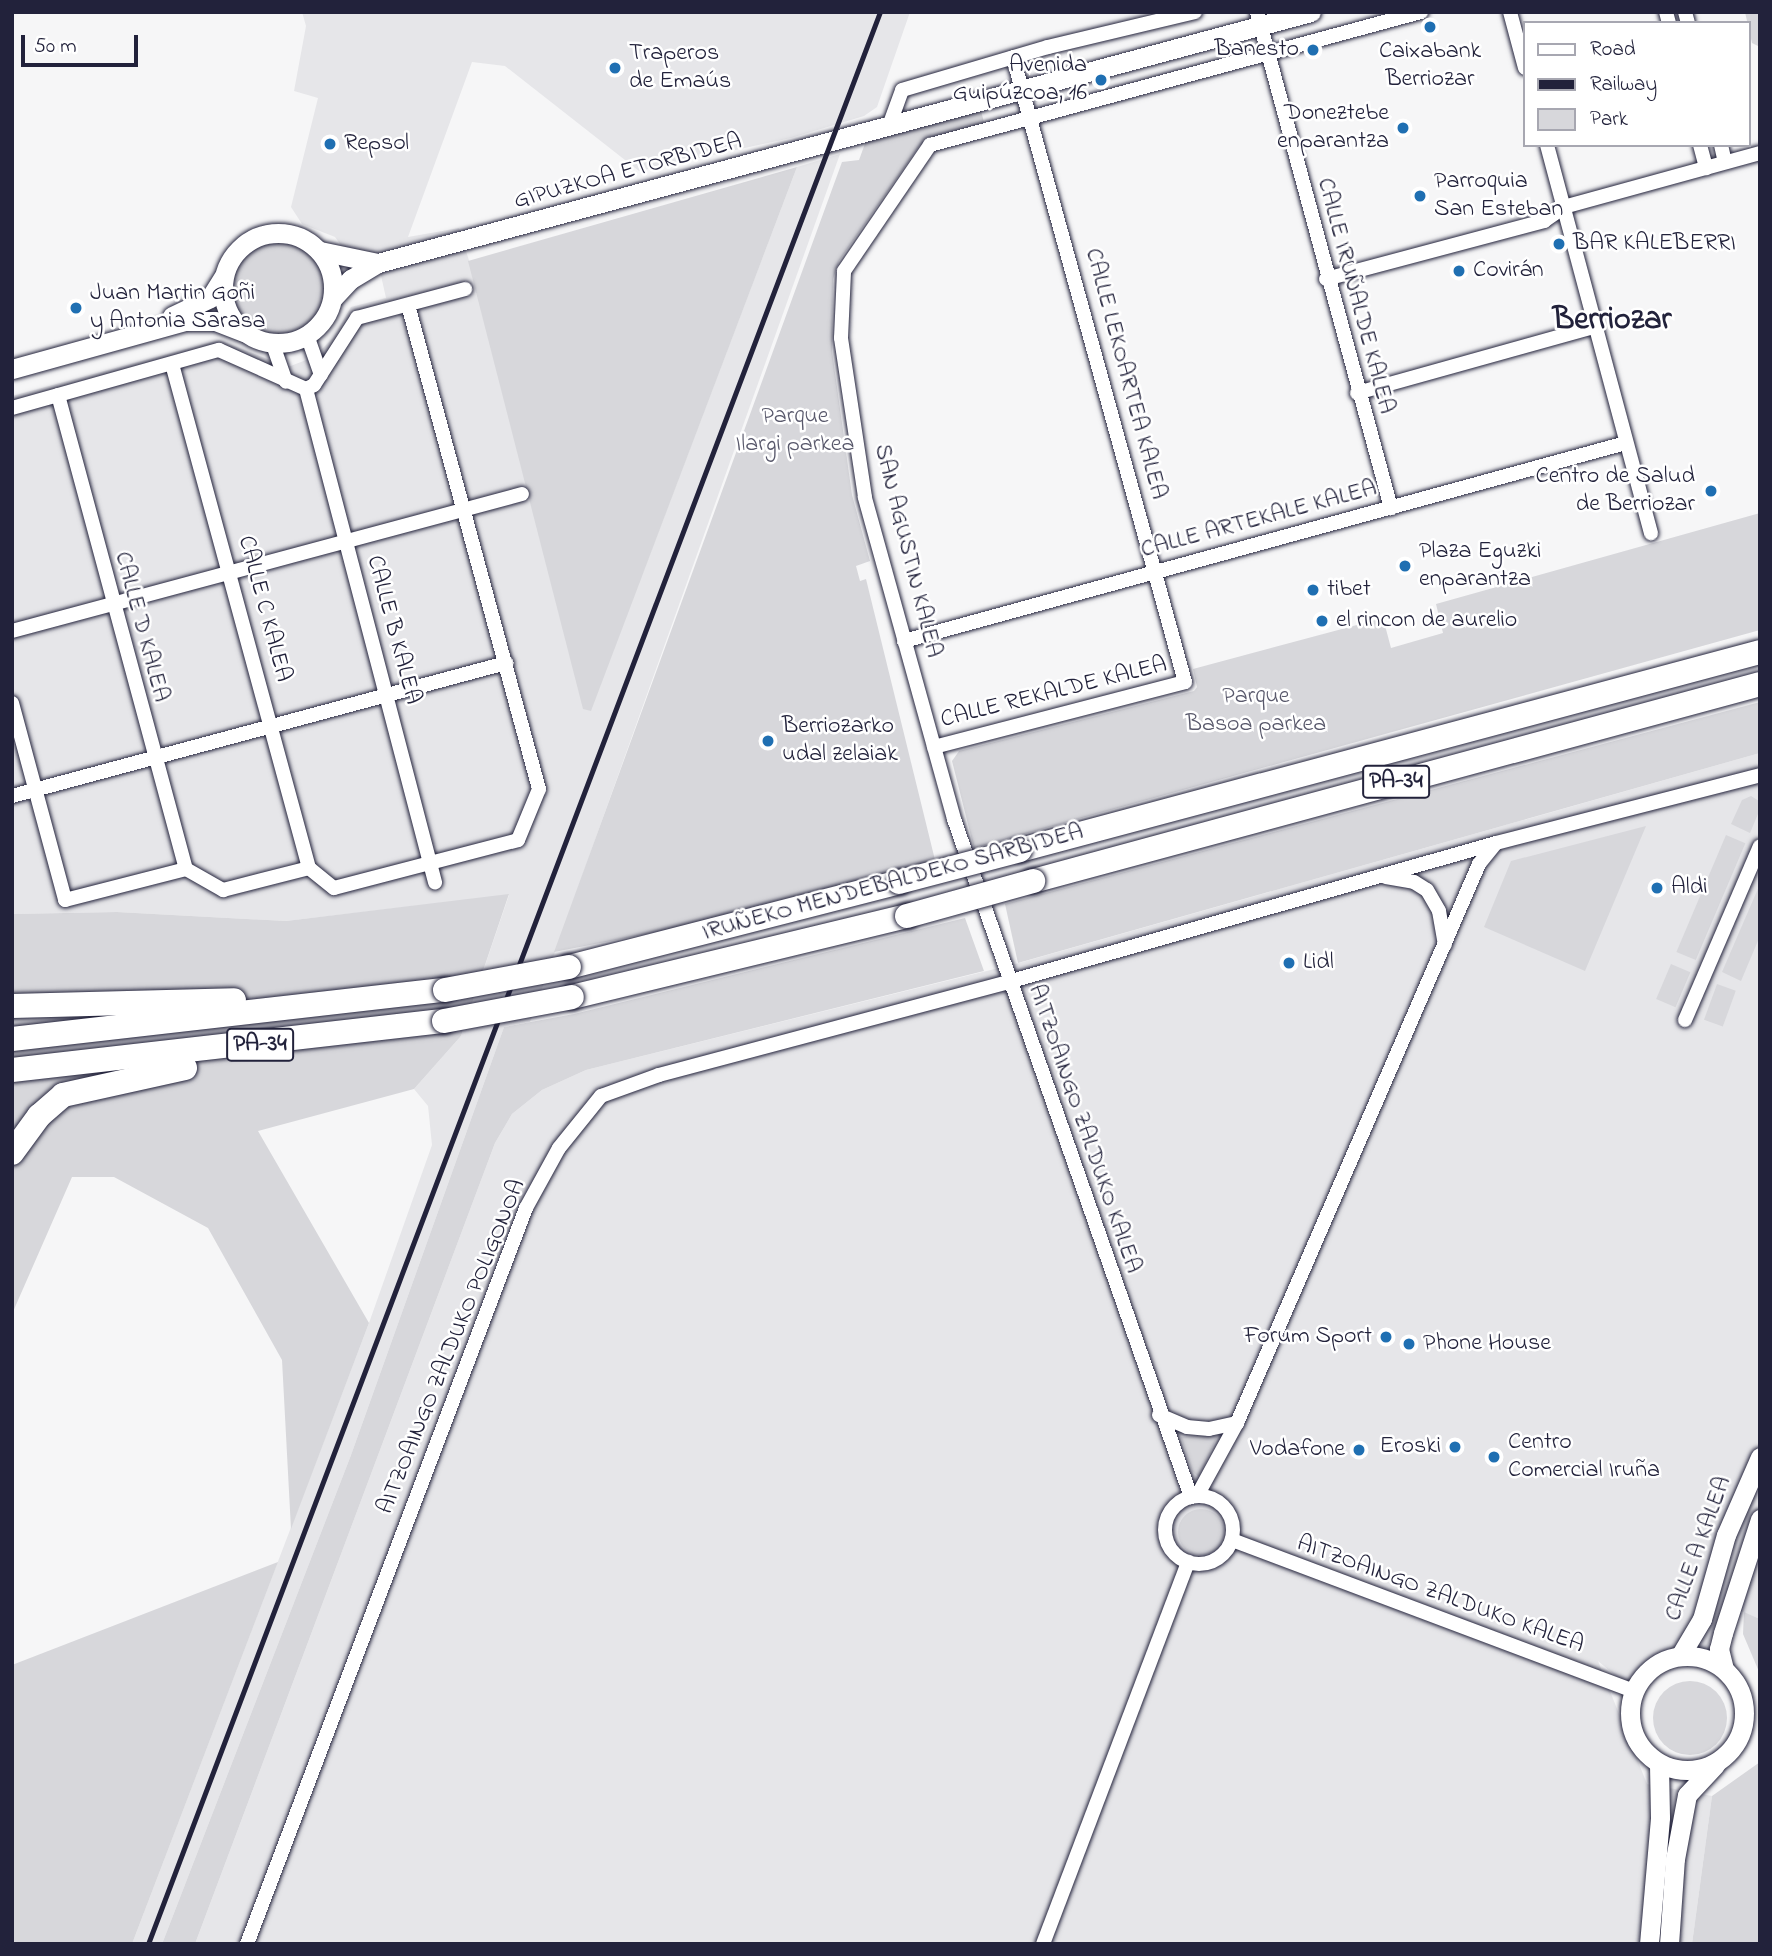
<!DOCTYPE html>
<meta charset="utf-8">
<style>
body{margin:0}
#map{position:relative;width:1772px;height:1956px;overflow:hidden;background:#f6f6f7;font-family:"Indie Flower",sans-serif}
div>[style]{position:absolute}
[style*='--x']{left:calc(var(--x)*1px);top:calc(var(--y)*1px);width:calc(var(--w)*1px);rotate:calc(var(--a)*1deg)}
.built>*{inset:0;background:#e6e6e9}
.green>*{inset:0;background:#d7d7db;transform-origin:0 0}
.round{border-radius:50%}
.roads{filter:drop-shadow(0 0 2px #22223b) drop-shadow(0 0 2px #22223b)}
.street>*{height:14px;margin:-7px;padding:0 7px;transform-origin:7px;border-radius:7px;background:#fff}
.street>.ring{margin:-7px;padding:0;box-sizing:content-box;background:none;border:14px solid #fff;border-radius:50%}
.secondary>*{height:19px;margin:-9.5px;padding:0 9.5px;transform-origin:9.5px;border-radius:9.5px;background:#fff}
.secondary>.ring{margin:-9.5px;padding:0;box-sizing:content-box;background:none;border:19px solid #fff;border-radius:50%}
.highway>*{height:24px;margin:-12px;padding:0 12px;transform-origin:12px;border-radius:12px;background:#fff}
.rail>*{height:4.5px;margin:-2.25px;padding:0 2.25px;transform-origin:2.25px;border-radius:2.25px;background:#22223b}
.bridges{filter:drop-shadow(0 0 2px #22223b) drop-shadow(0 0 2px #22223b)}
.highway-bridge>*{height:24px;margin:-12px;padding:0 12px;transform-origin:12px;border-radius:12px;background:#fff}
.dots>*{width:19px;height:19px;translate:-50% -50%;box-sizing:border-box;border:4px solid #fff;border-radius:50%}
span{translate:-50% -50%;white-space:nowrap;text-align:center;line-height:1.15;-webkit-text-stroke:5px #fff;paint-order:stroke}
.shield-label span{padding:2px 5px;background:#fff;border:2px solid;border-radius:5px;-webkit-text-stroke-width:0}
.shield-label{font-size:23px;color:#22223b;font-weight:700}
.poi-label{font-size:24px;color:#22223b}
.right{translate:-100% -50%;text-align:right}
.left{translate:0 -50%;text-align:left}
.street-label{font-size:24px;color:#22223b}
.park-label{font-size:24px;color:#58586b}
.district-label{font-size:32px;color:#22223b;font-weight:700}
.frame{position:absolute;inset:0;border:14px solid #22223b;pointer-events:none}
.legend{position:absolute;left:1523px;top:21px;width:228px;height:126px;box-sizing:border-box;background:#fff;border:2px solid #a7a7b1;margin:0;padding:9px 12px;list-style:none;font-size:21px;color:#22223b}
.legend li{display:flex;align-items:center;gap:14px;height:35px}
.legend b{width:35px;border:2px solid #a7a7b1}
.scale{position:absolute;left:21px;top:35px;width:117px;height:32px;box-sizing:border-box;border:4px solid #22223b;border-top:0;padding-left:9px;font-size:21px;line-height:24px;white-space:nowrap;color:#22223b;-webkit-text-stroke:5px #fff;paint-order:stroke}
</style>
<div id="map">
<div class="built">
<i style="clip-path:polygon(302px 12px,910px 12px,877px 107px,864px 116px,791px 138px,639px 171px,505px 66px,472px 62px,408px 237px,459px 228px,475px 280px,642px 575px,797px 167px,840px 154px,530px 1022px,504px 1027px,351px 1455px,162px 1944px,132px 1944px,369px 1323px,432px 1145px,428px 1106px,414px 1089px,461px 1036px,509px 895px,286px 921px,117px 912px,12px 914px,12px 396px,219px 340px,288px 367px,314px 357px,333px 338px,351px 307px,386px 298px,376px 253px,343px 248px,335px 237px,302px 224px,291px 207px,318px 98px,294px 91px,306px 26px)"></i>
<i style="clip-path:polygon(1760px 753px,1760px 1619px,1731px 1607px,1700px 1657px,1680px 1656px,1647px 1672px,1634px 1691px,1598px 1661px,1647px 1784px,1712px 1796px,1692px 1944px,195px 1944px,495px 1143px,512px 1114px,542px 1090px,586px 1070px,1019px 963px)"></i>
</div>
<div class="green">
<i style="clip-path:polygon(1745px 12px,1760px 12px,1760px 47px,1752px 43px)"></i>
<i style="clip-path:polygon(980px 107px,985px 126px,920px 145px,839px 261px,833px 279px,832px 351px,852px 495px,870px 561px,856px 566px,860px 581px,866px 579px,935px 860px,667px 930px,554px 952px,842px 162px,859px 160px,866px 141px)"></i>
<i style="clip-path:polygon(797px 167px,591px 711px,583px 709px,468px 261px)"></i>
<i class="round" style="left:233px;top:242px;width:94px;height:94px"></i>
<i style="clip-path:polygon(1760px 513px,1760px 630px,974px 848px,952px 761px,959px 751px,1194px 691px,1197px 687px,1193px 669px,1383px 618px,1391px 648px,1443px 633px,1436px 604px)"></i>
<i style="clip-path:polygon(1760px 702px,1760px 753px,1018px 963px,1005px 904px)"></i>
<i style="clip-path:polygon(1751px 796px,1759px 801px,1760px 809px,1750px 833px,1731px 824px,1742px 800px)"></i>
<i style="clip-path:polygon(1646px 826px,1585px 971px,1484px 927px,1511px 861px)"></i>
<i style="left:1726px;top:835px;width:21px;height:127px;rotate:23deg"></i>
<i style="clip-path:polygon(1760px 884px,1760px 936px,1741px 981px,1722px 972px)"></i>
<i style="clip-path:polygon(509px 894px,461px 1036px,414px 1089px,258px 1131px,369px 1323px,291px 1529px,282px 1360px,208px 1228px,114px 1177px,72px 1177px,12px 1314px,12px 914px,117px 912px,286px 921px)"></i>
<i style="clip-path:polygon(965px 918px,984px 971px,586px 1070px,542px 1090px,512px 1114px,495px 1143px,195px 1944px,162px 1944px,351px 1455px,504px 1027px,574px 1014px)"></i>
<i style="left:1671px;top:964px;width:21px;height:38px;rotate:23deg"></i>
<i style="left:1717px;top:984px;width:20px;height:38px;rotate:20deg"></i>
<i style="clip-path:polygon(1213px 1435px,1217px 1437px,1199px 1477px,1192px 1471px,1181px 1437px)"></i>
<i class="round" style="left:1178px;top:1509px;width:46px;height:46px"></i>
<i style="clip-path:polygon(278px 1562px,132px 1944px,12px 1944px,12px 1665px)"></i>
<i style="clip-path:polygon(1744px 1612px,1760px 1619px,1760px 1674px,1743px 1634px)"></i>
<i class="round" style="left:1653px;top:1681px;width:74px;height:74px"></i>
<i style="clip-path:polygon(1760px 1762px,1760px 1944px,1692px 1944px,1712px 1796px)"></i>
</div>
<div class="roads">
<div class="street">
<i style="--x:1257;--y:12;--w:514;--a:74.88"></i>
<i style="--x:1510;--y:12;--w:58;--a:75"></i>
<i style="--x:1666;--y:12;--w:11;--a:75"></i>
<i style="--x:1685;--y:12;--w:11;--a:75"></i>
<i style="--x:889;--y:126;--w:38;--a:-70"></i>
<i style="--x:902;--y:90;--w:152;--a:-16.4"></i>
<i style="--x:1048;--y:47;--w:151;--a:-13.4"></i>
<i style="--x:1547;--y:145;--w:402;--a:75"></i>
<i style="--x:1700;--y:145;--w:24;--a:75"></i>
<i style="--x:1721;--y:145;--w:17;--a:77"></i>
<i style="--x:1326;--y:279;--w:226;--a:-14.9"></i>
<i style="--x:1544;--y:221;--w:24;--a:-35"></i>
<i style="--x:1564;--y:207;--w:203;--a:-15.4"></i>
<i style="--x:307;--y:335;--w:42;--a:70.7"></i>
<i style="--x:272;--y:342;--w:42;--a:70.7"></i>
<i style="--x:172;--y:364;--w:522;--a:74.79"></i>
<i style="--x:306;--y:389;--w:510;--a:75.34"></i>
<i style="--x:1357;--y:393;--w:246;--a:-15.6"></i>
<i style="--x:58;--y:395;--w:491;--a:74.9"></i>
<i style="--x:12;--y:408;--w:215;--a:-15.7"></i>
<i style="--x:219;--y:350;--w:95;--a:24.1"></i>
<i style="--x:306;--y:389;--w:9;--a:-27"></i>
<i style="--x:314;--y:385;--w:80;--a:-57.3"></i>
<i style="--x:357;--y:318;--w:112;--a:-15"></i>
<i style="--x:12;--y:631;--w:528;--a:-15.04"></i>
<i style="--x:904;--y:641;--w:749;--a:-15.34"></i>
<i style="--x:12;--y:703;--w:204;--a:74.9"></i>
<i style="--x:65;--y:900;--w:125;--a:-14.4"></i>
<i style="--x:186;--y:869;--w:43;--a:29.6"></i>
<i style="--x:223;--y:890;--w:89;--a:-14.3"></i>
<i style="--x:309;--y:868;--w:32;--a:39"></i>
<i style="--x:334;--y:888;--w:190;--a:-14.6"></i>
<i style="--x:518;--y:840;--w:55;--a:-67.6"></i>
<i style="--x:539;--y:789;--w:501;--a:-105.14"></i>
<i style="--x:934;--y:747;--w:259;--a:-14.5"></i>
<i style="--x:1185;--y:682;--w:648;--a:-105.39"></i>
<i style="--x:12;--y:796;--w:512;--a:-15.07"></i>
<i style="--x:1386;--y:877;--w:28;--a:10"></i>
<i style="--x:1414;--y:882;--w:15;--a:32"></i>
<i style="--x:1427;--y:890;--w:24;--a:60"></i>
<i style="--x:1439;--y:911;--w:34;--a:80"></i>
<i style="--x:1685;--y:1020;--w:189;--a:-66.7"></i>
<i style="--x:1159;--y:1415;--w:30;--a:23"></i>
<i style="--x:1187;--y:1427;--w:22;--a:5"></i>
<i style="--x:1209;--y:1429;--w:29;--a:-12"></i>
<i style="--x:1197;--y:1496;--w:83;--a:-61.3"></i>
<i style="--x:1237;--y:1423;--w:609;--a:-66.59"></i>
<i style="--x:1479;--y:864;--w:26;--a:-51"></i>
<i class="ring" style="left:1165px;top:1496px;width:54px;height:54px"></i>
<i style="--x:1191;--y:1497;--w:718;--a:-109.27"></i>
<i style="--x:954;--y:819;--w:334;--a:-105.5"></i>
<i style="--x:865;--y:497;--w:161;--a:-98.6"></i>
<i style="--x:841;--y:338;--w:67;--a:-87.4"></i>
<i style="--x:844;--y:271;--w:153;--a:-55.7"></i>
<i style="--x:930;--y:145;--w:509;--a:-15.16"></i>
<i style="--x:1232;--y:1540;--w:429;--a:20.6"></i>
<i style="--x:247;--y:1944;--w:787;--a:-69.24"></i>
<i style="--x:526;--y:1208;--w:68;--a:-61.2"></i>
<i style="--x:559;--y:1148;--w:67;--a:-51.1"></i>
<i style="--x:601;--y:1096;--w:62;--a:-19.9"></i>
<i style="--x:659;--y:1075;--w:361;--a:-14.9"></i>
<i style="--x:1008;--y:982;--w:507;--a:-15.9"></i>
<i style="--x:1496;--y:843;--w:273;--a:-14.4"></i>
<i style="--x:1043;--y:1944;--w:409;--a:-69.2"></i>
</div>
<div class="secondary">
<i class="ring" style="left:223px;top:233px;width:91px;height:91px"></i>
<i style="--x:320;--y:251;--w:59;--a:11.7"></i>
<i style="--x:378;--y:263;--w:966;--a:-15.06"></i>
<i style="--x:333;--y:298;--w:26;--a:-47"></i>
<i style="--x:351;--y:279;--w:31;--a:-31"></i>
<i style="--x:172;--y:316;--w:42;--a:-25.3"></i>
<i style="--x:210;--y:298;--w:25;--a:-58"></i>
<i style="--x:12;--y:369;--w:180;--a:-15.5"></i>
<i style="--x:185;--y:321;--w:30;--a:0"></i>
<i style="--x:215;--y:321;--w:31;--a:21"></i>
<i class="ring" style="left:1630px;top:1656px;width:95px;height:95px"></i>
<i style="--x:1680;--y:1656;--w:43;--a:-59.3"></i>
<i style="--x:1702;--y:1619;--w:87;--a:-74.1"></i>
<i style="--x:1726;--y:1535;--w:85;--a:-66.4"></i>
<i style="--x:1724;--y:1669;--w:21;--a:-104"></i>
<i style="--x:1719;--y:1649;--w:16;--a:-76"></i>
<i style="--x:1723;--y:1633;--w:120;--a:-72"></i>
<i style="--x:1649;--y:1944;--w:127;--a:-85"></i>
<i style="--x:1660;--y:1817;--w:53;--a:-91.1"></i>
<i style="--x:1669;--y:1944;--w:85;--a:-86"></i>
<i style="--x:1675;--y:1859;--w:65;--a:-79.4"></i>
<i style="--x:1687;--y:1795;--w:41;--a:-47"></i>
</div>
<div class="highway">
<i style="--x:1020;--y:850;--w:766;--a:-14.98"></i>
<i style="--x:1033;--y:881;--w:753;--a:-15.16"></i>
<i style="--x:569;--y:967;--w:341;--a:-14.4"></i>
<i style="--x:572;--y:997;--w:345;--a:-13.6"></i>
<i style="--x:12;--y:1006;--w:222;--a:-1.5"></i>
<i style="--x:12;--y:1039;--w:436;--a:-6.5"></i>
<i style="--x:12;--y:1070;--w:435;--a:-6.5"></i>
<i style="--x:12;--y:1153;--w:46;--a:-53.9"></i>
<i style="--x:39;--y:1116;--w:32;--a:-41"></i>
<i style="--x:63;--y:1095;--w:125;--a:-12.5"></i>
</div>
</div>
<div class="rail">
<i style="--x:148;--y:1944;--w:2066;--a:-69.25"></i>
</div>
<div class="bridges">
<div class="highway-bridge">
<i style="--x:899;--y:882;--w:125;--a:-14.8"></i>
<i style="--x:907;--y:916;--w:131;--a:-15.5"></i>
<i style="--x:445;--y:990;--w:126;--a:-10.5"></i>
<i style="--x:444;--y:1021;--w:130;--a:-10.6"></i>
</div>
</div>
<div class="dots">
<i style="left:1430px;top:27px;background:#1f6fb2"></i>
<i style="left:1313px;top:50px;background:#1f6fb2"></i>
<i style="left:615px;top:68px;background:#1f6fb2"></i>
<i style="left:1101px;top:80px;background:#1f6fb2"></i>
<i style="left:1403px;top:128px;background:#1f6fb2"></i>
<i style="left:330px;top:144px;background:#1f6fb2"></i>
<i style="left:1420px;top:196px;background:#1f6fb2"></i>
<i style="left:1559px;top:244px;background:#1f6fb2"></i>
<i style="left:1459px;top:271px;background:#1f6fb2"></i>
<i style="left:76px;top:308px;background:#1f6fb2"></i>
<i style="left:1711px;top:491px;background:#1f6fb2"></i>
<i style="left:1405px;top:566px;background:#1f6fb2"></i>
<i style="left:1313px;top:590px;background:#1f6fb2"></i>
<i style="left:1322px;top:621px;background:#1f6fb2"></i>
<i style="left:768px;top:741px;background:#1f6fb2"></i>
<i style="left:1657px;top:888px;background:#1f6fb2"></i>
<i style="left:1289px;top:963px;background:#1f6fb2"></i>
<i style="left:1386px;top:1337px;background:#1f6fb2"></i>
<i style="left:1409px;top:1344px;background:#1f6fb2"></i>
<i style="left:1455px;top:1447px;background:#1f6fb2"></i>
<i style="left:1359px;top:1450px;background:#1f6fb2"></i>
<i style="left:1494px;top:1457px;background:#1f6fb2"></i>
</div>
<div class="shield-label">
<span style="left:1396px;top:782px">PA-34</span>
<span style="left:260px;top:1045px">PA-34</span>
</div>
<div class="poi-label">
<span class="right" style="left:1299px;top:50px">Banesto</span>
<span style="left:1430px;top:66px">Caixabank<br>Berriozar</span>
<span class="left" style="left:629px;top:68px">Traperos<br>de Emaús</span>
<span class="right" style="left:1087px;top:80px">Avenida<br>Guipúzcoa, 16</span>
<span class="right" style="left:1389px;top:128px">Doneztebe<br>enparantza</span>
<span class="left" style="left:344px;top:144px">Repsol</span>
<span class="left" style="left:1434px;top:196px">Parroquia<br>San Esteban</span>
<span class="left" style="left:1573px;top:244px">BAR KALEBERRI</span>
<span class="left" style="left:1473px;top:271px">Covirán</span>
<span class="left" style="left:90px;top:308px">Juan Martin Goñi<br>y Antonia Sarasa</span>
<span class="right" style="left:1695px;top:491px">Centro de Salud<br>de Berriozar</span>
<span class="left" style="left:1419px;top:566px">Plaza Eguzki<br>enparantza</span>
<span class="left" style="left:1327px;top:590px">tibet</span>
<span class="left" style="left:1336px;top:621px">el rincon de aurelio</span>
<span class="left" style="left:782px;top:741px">Berriozarko<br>udal zelaiak</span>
<span class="left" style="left:1671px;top:888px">Aldi</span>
<span class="left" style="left:1303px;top:963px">Lidl</span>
<span class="right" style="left:1372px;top:1337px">Forum Sport</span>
<span class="left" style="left:1423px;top:1344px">Phone House</span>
<span class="left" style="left:1508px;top:1457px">Centro<br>Comercial Iruña</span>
<span class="right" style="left:1441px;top:1447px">Eroski</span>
<span class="right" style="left:1345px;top:1450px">Vodafone</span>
</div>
<div class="street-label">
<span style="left:628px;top:172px;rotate:-15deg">GIPUZKOA ETORBIDEA</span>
<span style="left:1355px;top:296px;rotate:75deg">CALLE IRUÑALDE KALEA</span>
<span style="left:1125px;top:374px;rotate:75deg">CALLE LEKOARTEA KALEA</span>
<span style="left:1259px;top:520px;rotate:-15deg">CALLE ARTEKALE KALEA</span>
<span style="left:907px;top:551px;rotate:76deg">SAN AGUSTIN KALEA</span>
<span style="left:264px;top:609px;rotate:75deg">CALLE C KALEA</span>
<span style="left:141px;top:627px;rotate:75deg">CALLE D KALEA</span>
<span style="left:393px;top:630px;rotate:75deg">CALLE B KALEA</span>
<span style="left:1054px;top:693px;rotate:-14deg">CALLE REKALDE KALEA</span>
<span style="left:893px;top:883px;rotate:-15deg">IRUÑEKO MENDEBALDEKO SARBIDEA</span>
<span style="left:1084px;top:1129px;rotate:71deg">AITZOAINGO ZALDUKO KALEA</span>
<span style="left:452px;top:1347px;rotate:-68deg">AITZOAINGO ZALDUKO POLIGONOA</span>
<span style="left:1699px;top:1549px;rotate:-70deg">CALLE A KALEA</span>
<span style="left:1440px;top:1595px;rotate:20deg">AITZOAINGO ZALDUKO KALEA</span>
</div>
<div class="park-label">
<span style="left:795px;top:431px">Parque<br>Ilargi parkea</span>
<span style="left:1256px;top:711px">Parque<br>Basoa parkea</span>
</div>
<div class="district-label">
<span style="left:1612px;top:321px">Berriozar</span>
</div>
<div class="frame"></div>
<ul class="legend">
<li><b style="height:9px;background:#fff"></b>Road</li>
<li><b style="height:9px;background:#22223b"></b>Railway</li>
<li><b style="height:19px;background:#d7d7db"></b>Park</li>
</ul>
<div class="scale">50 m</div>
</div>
